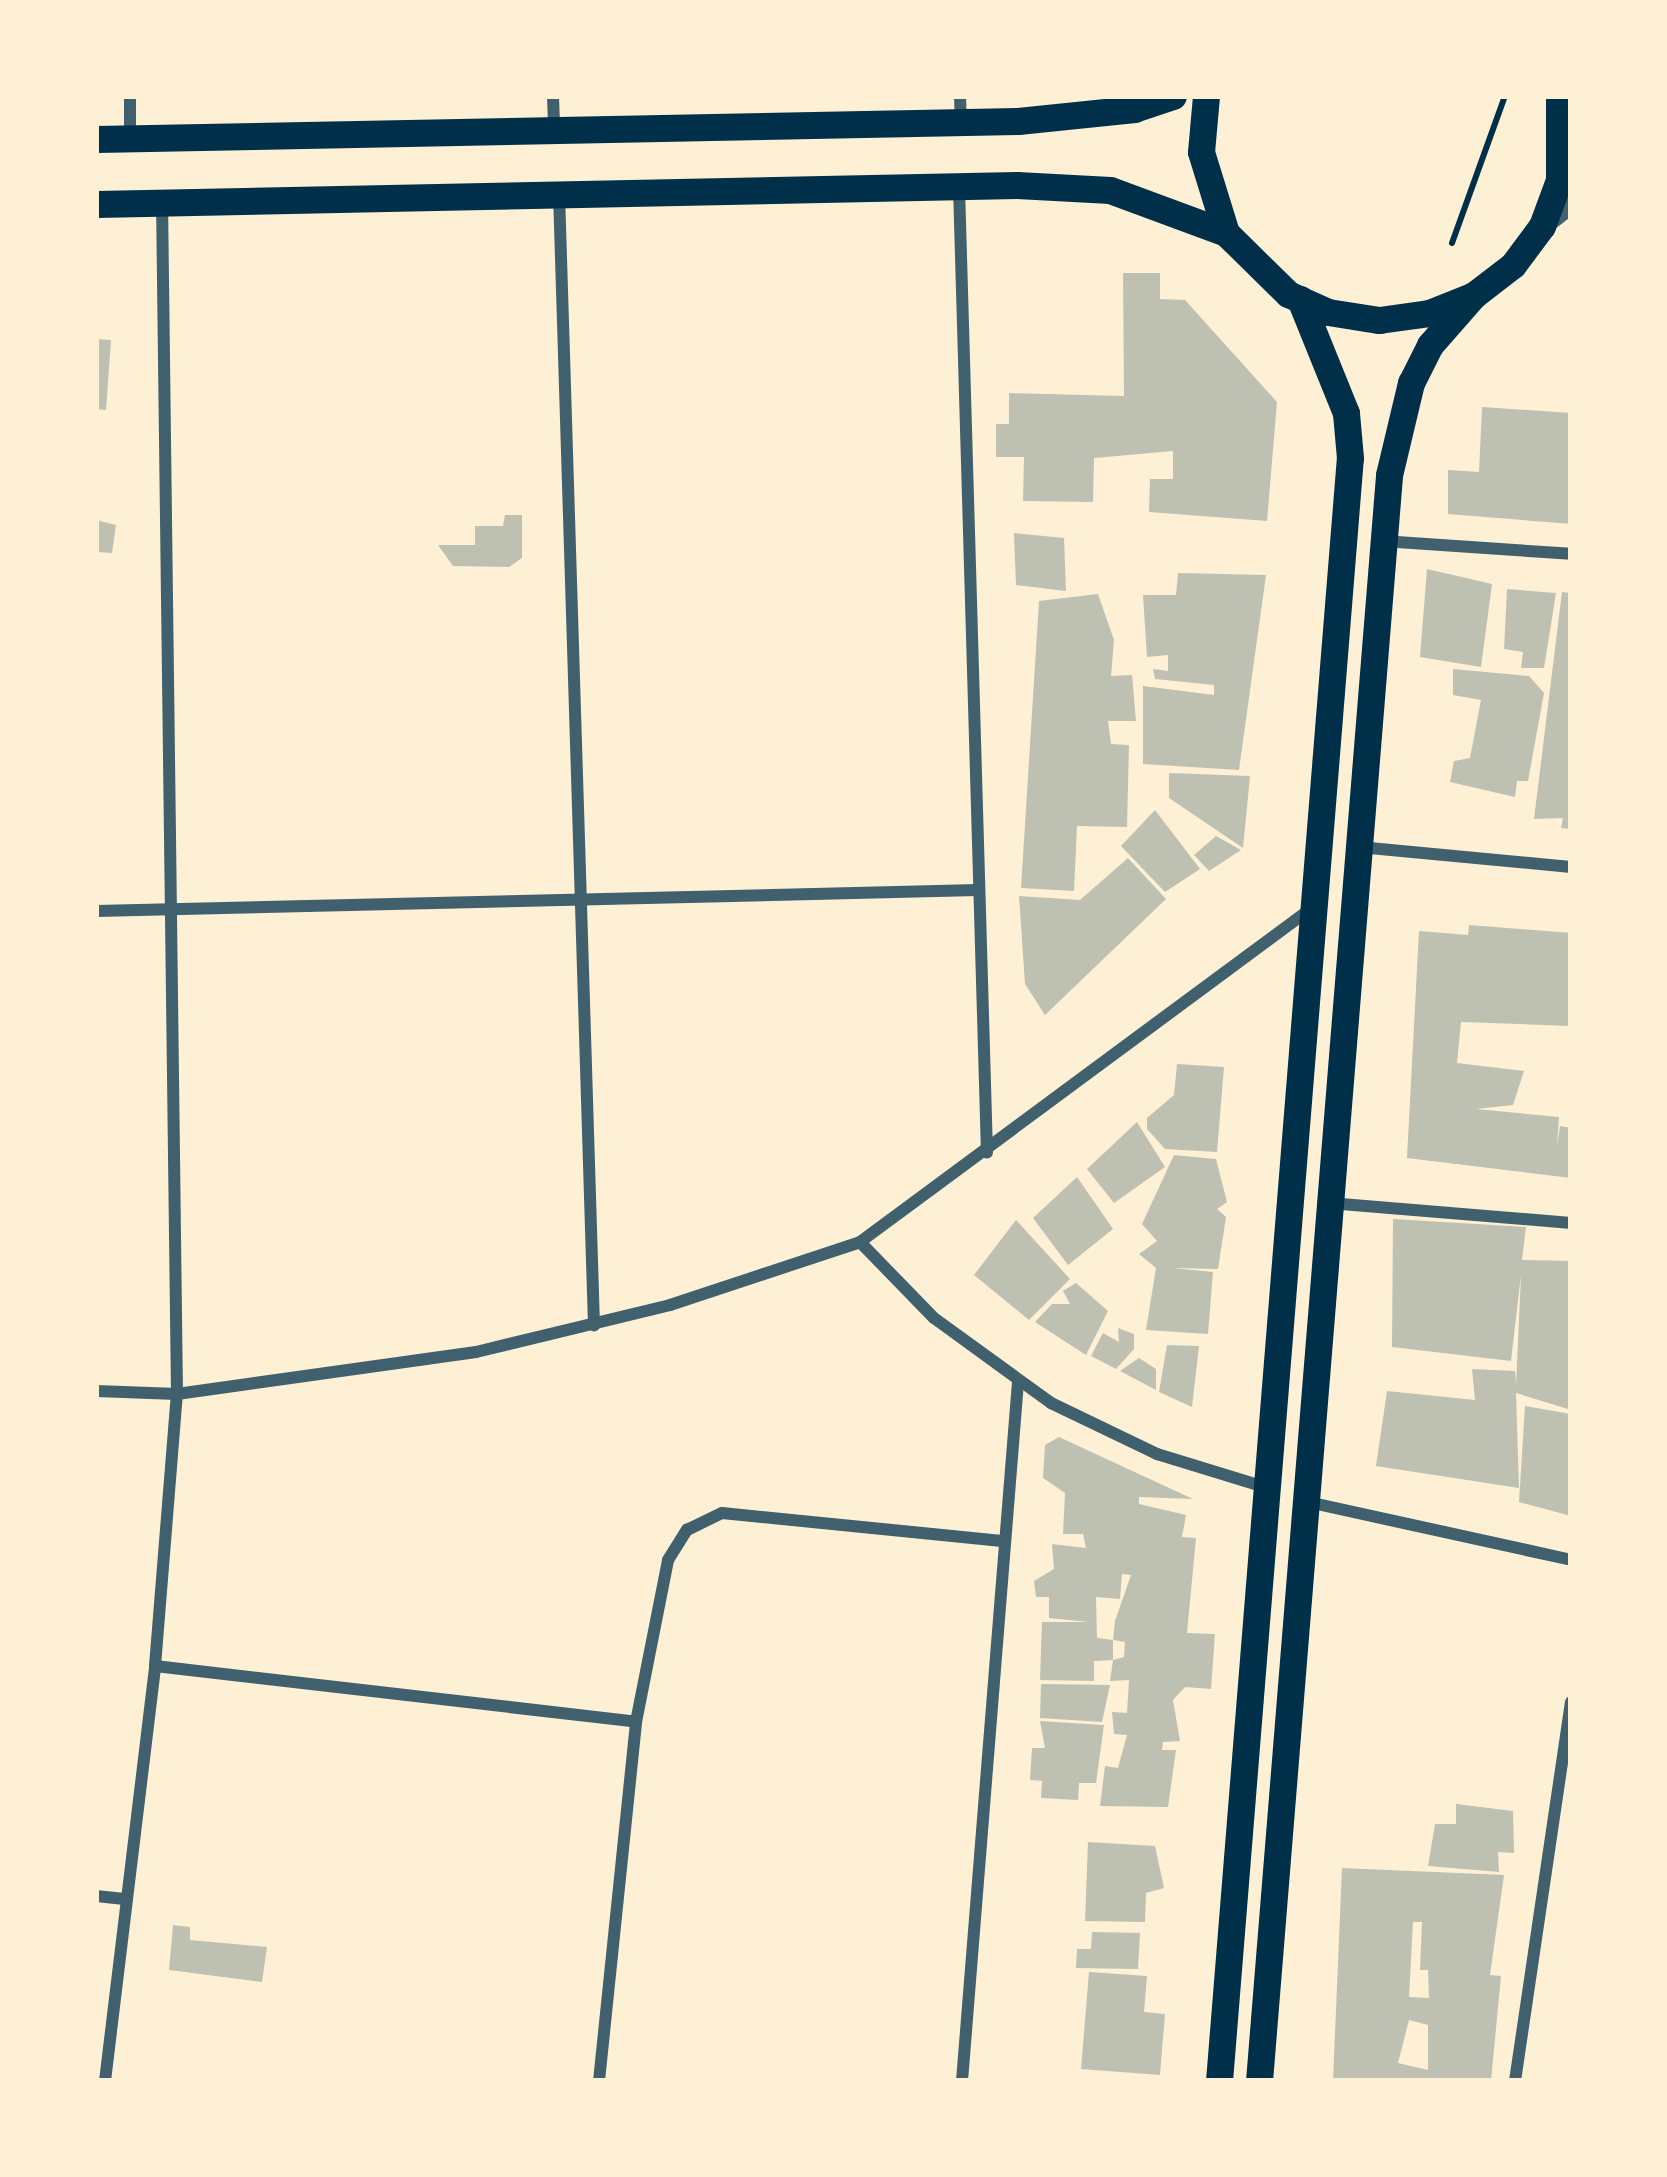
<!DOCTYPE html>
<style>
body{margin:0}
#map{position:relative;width:1667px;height:2177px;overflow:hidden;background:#fdf0d5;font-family:Poppins,sans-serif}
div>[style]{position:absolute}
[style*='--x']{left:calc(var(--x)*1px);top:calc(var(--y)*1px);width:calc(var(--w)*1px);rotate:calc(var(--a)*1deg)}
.building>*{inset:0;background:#bec0b2;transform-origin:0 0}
.path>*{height:6px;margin:-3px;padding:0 3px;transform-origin:3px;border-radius:3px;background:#003049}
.minor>*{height:12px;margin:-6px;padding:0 6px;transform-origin:6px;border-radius:6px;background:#3f606c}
.tertiary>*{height:21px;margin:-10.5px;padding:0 10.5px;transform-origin:10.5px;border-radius:10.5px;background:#3f606c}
.primary>*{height:27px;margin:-13.5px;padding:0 13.5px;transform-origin:13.5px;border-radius:13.5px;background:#003049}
span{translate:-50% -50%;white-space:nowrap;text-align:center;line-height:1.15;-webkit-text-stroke:12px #fdf0d5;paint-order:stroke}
.frame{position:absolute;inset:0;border:99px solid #fdf0d5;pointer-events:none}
</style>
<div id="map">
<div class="building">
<i style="clip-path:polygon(1123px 273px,1160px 273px,1160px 299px,1185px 300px,1277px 402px,1267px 521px,1149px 512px,1150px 479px,1173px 479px,1173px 451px,1094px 458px,1093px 502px,1023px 501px,1024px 457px,996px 457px,996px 424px,1009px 424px,1009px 393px,1124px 396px)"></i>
<i style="left:96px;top:339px;width:15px;height:70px;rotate:4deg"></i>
<i style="clip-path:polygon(1482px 407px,1571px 413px,1571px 524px,1448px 514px,1448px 470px,1479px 472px)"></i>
<i style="clip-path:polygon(505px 515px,522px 515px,522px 558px,509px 567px,453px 566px,438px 545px,475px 545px,475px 526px,503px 526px)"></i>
<i style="clip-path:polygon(96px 520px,116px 525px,112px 553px,96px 552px)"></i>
<i style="clip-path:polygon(1014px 533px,1064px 538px,1066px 591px,1016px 585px)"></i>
<i style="clip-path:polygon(1427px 569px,1492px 584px,1481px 667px,1420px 657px)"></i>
<i style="clip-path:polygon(1178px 573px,1266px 575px,1239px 770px,1143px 764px,1143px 686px,1214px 695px,1214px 685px,1155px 679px,1153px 669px,1168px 671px,1168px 655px,1147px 657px,1143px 595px,1176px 595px)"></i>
<i style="clip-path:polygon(1507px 589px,1556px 593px,1544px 668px,1521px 668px,1523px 652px,1504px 649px)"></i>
<i style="clip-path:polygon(1562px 592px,1571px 593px,1571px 829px,1561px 828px,1563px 818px,1534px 819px)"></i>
<i style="clip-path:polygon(1098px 594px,1114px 640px,1111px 676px,1132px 675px,1136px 721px,1108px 721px,1111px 744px,1129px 745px,1127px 827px,1077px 826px,1074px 891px,1021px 888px,1039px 601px)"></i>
<i style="clip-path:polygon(1453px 669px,1529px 676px,1544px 693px,1528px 781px,1517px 781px,1515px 797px,1450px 782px,1454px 761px,1470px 758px,1481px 700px,1453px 695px)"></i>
<i style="clip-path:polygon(1169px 773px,1250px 776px,1243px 848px,1169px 798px)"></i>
<i style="clip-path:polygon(1155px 810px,1200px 869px,1165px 892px,1121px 846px)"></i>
<i style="clip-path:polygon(1216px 836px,1241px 850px,1209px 871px,1194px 855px)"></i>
<i style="clip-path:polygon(1128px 858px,1166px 899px,1045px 1015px,1025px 984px,1019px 896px,1080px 900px)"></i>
<i style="clip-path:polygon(1469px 925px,1571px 933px,1571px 1026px,1461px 1022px,1457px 1063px,1524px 1071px,1513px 1105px,1476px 1109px,1559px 1117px,1557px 1146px,1560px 1126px,1571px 1128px,1571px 1178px,1407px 1158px,1419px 931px,1468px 935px)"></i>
<i style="clip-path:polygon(1177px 1064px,1224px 1067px,1217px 1152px,1165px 1149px,1147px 1129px,1147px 1118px,1174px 1095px)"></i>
<i style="clip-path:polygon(1137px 1122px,1165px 1167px,1114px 1203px,1087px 1169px)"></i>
<i style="clip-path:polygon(1174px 1155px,1216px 1159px,1227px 1202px,1217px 1209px,1226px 1217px,1218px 1269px,1172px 1268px,1213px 1272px,1208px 1334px,1146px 1330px,1156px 1268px,1139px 1254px,1157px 1241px,1142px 1224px)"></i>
<i style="clip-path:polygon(1077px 1177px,1113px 1229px,1068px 1265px,1033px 1218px)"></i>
<i style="clip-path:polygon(1393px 1219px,1526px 1227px,1522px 1260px,1571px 1261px,1571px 1410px,1516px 1393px,1519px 1488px,1376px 1466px,1387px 1391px,1475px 1400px,1472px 1369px,1515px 1371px,1516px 1385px,1521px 1275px,1511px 1361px,1392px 1347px)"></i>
<i style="clip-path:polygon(1016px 1220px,1070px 1279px,1029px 1320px,974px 1275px)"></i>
<i style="clip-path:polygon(1076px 1283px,1108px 1311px,1086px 1355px,1035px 1322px,1052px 1304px,1070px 1304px,1063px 1291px)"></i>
<i style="clip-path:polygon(1118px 1328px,1134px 1334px,1134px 1349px,1116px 1369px,1091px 1356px,1103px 1333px,1119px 1342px)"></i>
<i style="clip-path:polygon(1167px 1345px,1199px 1346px,1192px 1407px,1159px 1392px)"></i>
<i style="clip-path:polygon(1139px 1358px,1156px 1369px,1156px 1390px,1120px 1371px)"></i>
<i style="clip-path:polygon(1525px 1406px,1571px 1414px,1571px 1516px,1519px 1502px)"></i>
<i style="clip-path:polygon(1059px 1437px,1193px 1499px,1139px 1497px,1139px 1504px,1186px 1515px,1182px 1537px,1196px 1538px,1187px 1633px,1215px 1634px,1211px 1689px,1185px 1687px,1173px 1700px,1180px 1741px,1163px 1742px,1162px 1750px,1176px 1750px,1168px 1807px,1100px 1806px,1105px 1766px,1118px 1768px,1127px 1735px,1114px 1734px,1112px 1712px,1127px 1713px,1129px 1680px,1110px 1681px,1113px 1660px,1124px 1657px,1125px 1642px,1113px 1640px,1115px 1621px,1131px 1575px,1122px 1574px,1120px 1599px,1096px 1597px,1097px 1638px,1113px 1640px,1113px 1660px,1094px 1661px,1094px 1681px,1040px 1680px,1042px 1622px,1089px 1622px,1049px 1618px,1049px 1597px,1036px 1597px,1034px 1581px,1054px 1569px,1052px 1544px,1086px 1548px,1083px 1534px,1063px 1534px,1065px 1493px,1043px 1478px,1045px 1445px)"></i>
<i style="clip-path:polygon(1041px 1684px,1110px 1685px,1102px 1722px,1040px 1718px)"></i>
<i style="clip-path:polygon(1040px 1721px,1104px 1725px,1096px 1783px,1079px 1783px,1078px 1800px,1041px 1798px,1042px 1781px,1030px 1780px,1032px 1748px,1045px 1748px)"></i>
<i style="clip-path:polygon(1456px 1804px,1513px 1811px,1514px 1853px,1498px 1852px,1499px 1872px,1428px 1866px,1435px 1824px,1456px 1824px)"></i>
<i style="clip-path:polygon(1088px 1842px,1155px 1846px,1164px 1888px,1146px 1893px,1145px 1922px,1085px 1921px)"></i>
<i style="clip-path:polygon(evenodd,1342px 1868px,1504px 1875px,1490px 1975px,1501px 1976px,1491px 2081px,1333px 2081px,1342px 1868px,1413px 1922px,1422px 1922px,1420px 1970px,1428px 1970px,1429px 1998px,1409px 1997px,1413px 1922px,1342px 1868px,1409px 2020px,1428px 2025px,1428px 2070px,1398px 2063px,1409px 2020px)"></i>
<i style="clip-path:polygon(173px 1925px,190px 1927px,190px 1940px,267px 1947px,262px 1982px,169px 1970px)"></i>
<i style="clip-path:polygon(1092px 1932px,1140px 1933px,1138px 1969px,1076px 1968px,1077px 1949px,1091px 1949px)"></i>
<i style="clip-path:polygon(1089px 1972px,1147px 1976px,1144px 2012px,1165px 2014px,1160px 2075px,1081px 2069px)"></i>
</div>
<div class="path">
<i style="--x:1452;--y:243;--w:156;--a:-70.2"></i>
</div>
<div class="minor">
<i style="--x:553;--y:96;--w:34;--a:88"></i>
<i style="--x:960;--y:96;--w:26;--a:88"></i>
<i style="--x:130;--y:137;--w:41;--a:-90"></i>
<i style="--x:959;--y:187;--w:966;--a:88.34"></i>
<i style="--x:559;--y:193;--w:1133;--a:88.23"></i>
<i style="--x:1382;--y:541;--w:189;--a:3.9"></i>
<i style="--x:1359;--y:847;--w:213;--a:5.4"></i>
<i style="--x:96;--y:911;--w:882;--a:-1.36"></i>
<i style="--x:1329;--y:1203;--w:243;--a:4.7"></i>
<i style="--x:860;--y:1242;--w:106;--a:45.8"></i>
<i style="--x:934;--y:1318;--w:145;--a:36"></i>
<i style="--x:1051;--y:1403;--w:118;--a:25.7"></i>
<i style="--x:1157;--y:1454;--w:116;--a:17"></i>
<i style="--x:96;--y:1391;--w:81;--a:2.1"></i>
<i style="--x:177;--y:1394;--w:302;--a:-8"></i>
<i style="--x:476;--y:1352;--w:200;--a:-13.6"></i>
<i style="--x:670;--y:1305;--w:200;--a:-18.3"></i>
<i style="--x:860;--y:1242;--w:558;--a:-36.48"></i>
<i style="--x:1308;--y:1502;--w:269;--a:12.4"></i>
<i style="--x:155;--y:1666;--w:484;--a:6.6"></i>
<i style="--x:96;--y:1896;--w:31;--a:6"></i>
<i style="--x:105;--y:2081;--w:418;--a:-83.1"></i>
<i style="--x:155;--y:1666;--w:273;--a:-85.4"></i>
<i style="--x:177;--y:1394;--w:1192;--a:-90.72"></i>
<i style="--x:599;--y:2081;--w:361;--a:-84.1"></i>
<i style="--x:636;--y:1722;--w:165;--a:-78.8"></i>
<i style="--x:668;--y:1560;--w:36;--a:-58"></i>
<i style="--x:687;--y:1530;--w:39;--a:-26"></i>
<i style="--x:722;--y:1513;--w:284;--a:5.7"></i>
<i style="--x:962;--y:2081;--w:701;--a:-85.42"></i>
<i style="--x:1515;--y:2081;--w:383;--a:-81.6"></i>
</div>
<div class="tertiary">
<i style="--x:1542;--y:225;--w:37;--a:-38"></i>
</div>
<div class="primary">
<i style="--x:1206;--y:96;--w:56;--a:95.1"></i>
<i style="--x:1201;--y:152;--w:85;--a:72.8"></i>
<i style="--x:1226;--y:233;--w:87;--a:44.5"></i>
<i style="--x:1288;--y:294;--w:44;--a:24.2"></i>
<i style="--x:1328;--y:312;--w:52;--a:8.9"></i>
<i style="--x:1379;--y:320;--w:50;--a:-8"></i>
<i style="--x:1429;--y:313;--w:48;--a:-21.8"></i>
<i style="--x:1474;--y:295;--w:49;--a:-37.6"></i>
<i style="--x:1513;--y:265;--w:49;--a:-53.4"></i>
<i style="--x:1542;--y:226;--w:49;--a:-69.7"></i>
<i style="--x:1559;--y:180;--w:84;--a:-90"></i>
<i style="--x:96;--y:139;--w:922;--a:-1.12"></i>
<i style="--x:1018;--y:121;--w:117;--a:-5.9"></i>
<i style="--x:1134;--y:109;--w:41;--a:-18.4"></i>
<i style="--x:96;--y:204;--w:921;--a:-1.18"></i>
<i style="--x:1017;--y:185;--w:93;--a:3.1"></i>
<i style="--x:1110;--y:190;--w:124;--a:20.3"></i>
<i style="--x:1219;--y:2081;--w:1628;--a:-85.39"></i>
<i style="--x:1350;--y:458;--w:45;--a:-95.1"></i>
<i style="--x:1346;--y:413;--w:123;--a:-112"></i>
<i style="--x:1259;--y:2081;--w:1611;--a:-85.37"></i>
<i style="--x:1389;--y:475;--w:95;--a:-76.6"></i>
<i style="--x:1411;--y:383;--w:42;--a:-63.4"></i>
<i style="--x:1430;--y:345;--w:67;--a:-48.7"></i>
</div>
<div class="frame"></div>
</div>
